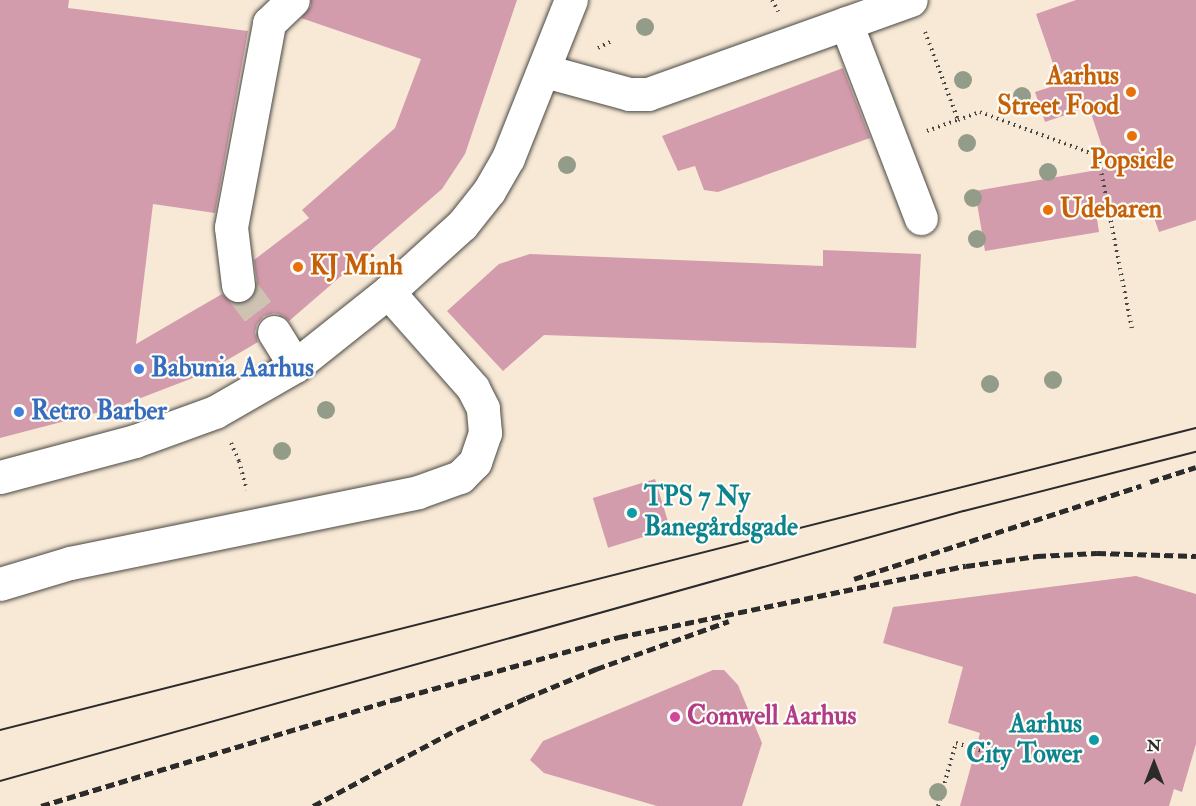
<!DOCTYPE html>
<meta charset="utf-8">
<style>
body{margin:0}
#map{position:relative;width:1196px;height:806px;overflow:hidden;background:#f7e9d5;font-family:"IM FELL Double Pica",serif}
div>[style]{position:absolute}
[style*='--x']{left:calc(var(--x)*1px);top:calc(var(--y)*1px);width:calc(var(--w)*1px);rotate:calc(var(--a)*1deg)}
.building>*{inset:0;background:#d39cad;transform-origin:0 0}
.minor-tunnel>*{height:33px;margin-top:-16.5px;transform-origin:0;background:repeating-linear-gradient(90deg,#cec3b3 0 33px,transparent 0 49px)}
.path>*{height:4px;margin-top:-2px;transform-origin:0;background:repeating-linear-gradient(90deg,#4a4844 0 1.5px,transparent 0 6px)}
.roads{filter:drop-shadow(0 0 2px #4a4844) drop-shadow(0 0 2px #4a4844)}
.minor>*{height:33px;margin:-16.5px;padding:0 16.5px;transform-origin:16.5px;border-radius:16.5px;background:#fff}
.tram>*{height:1.5px;margin:-0.75px;padding:0 0.75px;transform-origin:0.75px;border-radius:0.75px;background:#2b2b2b}
.rail>*{height:4.5px;margin-top:-2.25px;transform-origin:0;background:repeating-linear-gradient(90deg,#2b2b2b 0 9px,transparent 0 13.5px)}
.trees>*{width:18px;height:18px;margin:-9px;border-radius:50%;background:#939c89}
.dots>*{width:16px;height:16px;translate:-50% -50%;box-sizing:border-box;border:3px solid #fdfcf7;border-radius:50%}
span{translate:-50% -50%;white-space:nowrap;text-align:center;line-height:1.15;-webkit-text-stroke:4.5px #fdfcf7;paint-order:stroke}
.food-label{font-size:26px;color:#c56008;font-weight:700}
.right{translate:-100% -50%;text-align:right}
.left{translate:0 -50%;text-align:left}
.shop-label{font-size:26px;color:#366cbe;font-weight:700}
.culture-label{font-size:26px;color:#0d838f;font-weight:700}
.hotel-label{font-size:26px;color:#b23c85;font-weight:700}
.north{position:absolute;left:1124px;top:734px;width:60px;height:60px;-webkit-text-stroke:4px #fdfcf7;paint-order:stroke;rotate:0deg;font-size:16px;font-weight:700;line-height:24px;text-align:center;color:#2b2b2b}
.north::after{content:'';display:block;margin:auto;width:21px;height:27px;background:#2b2b2b;clip-path:polygon(50% 0,100% 100%,50% 72%,0 100%)}
</style>
<div id="map">
<div class="building">
<i style="clip-path:polygon(0 0,69px 0,68px 8px,248px 31px,215px 213px,153px 204px,136px 344px,222px 294px,231px 302px,241px 303px,250px 300px,255px 292px,257px 283px,254px 260px,309px 218px,302px 210px,395px 128px,421px 59px,301px 18px,311px 6px,311px 0,517px 0,465px 154px,442px 189px,289px 321px,282px 315px,274px 313px,264px 316px,257px 324px,255px 332px,258px 342px,203px 374px,115px 408px,0 438px)"></i>
<i style="clip-path:polygon(1076px 0,1196px 0,1196px 220px,1159px 232px,1149px 203px,1097px 219px,1099px 232px,985px 251px,975px 191px,1109px 168px,1089px 107px,1045px 122px,1035px 92px,1060px 84px,1036px 14px)"></i>
<i style="clip-path:polygon(843px 68px,870px 138px,718px 192px,704px 190px,695px 166px,678px 171px,662px 136px)"></i>
<i style="clip-path:polygon(823px 250px,921px 254px,916px 348px,544px 335px,503px 371px,447px 311px,499px 264px,530px 254px,823px 266px)"></i>
<i style="left:655px;top:479px;width:52px;height:65px;rotate:73deg"></i>
<i style="clip-path:polygon(1136px 576px,1196px 594px,1196px 744px,1182px 792px,1174px 789px,1169px 806px,960px 806px,980px 733px,948px 723px,963px 667px,883px 643px,893px 607px)"></i>
<i style="clip-path:polygon(713px 670px,724px 670px,738px 685px,762px 743px,742px 806px,657px 806px,544px 773px,530px 760px,543px 741px)"></i>
</div>
<div class="minor-tunnel">
<i style="--x:238;--y:285;--w:59;--a:52.5"></i>
</div>
<div class="path">
<i style="--x:772;--y:0;--w:13;--a:61"></i>
<i style="--x:925;--y:32;--w:94;--a:69.4"></i>
<i style="--x:958;--y:120;--w:23;--a:-20"></i>
<i style="--x:980;--y:112;--w:126;--a:20.4"></i>
<i style="--x:1098;--y:156;--w:16;--a:0"></i>
<i style="--x:598;--y:48;--w:16;--a:-27"></i>
<i style="--x:927;--y:131;--w:33;--a:-20"></i>
<i style="--x:1098;--y:156;--w:177;--a:78.9"></i>
<i style="--x:231;--y:443;--w:20;--a:66"></i>
<i style="--x:239;--y:461;--w:30;--a:75"></i>
<i style="--x:938;--y:806;--w:66;--a:-74.1"></i>
<i style="--x:956;--y:743;--w:34;--a:17"></i>
</div>
<div class="roads">
<div class="minor">
<i style="--x:846;--y:23;--w:209;--a:69"></i>
<i style="--x:545;--y:71;--w:87;--a:15.3"></i>
<i style="--x:629;--y:94;--w:19;--a:0"></i>
<i style="--x:648;--y:94;--w:279;--a:-19.7"></i>
<i style="--x:238;--y:285;--w:58;--a:-96.9"></i>
<i style="--x:231;--y:227;--w:208;--a:-79.4"></i>
<i style="--x:269;--y:23;--w:33;--a:-44"></i>
<i style="--x:274;--y:332;--w:40;--a:58"></i>
<i style="--x:0;--y:477;--w:140;--a:-14.9"></i>
<i style="--x:135;--y:441;--w:85;--a:-19.9"></i>
<i style="--x:215;--y:412;--w:92;--a:-29.9"></i>
<i style="--x:295;--y:366;--w:119;--a:-38.5"></i>
<i style="--x:388;--y:292;--w:100;--a:-42.2"></i>
<i style="--x:462;--y:225;--w:43;--a:-51.5"></i>
<i style="--x:489;--y:191;--w:38;--a:-60"></i>
<i style="--x:508;--y:158;--w:170;--a:-68.3"></i>
<i style="--x:0;--y:584;--w:73;--a:-16.7"></i>
<i style="--x:70;--y:563;--w:355;--a:-11.5"></i>
<i style="--x:418;--y:492;--w:45;--a:-19.7"></i>
<i style="--x:460;--y:477;--w:21;--a:-45"></i>
<i style="--x:475;--y:462;--w:31;--a:-71"></i>
<i style="--x:485;--y:433;--w:25;--a:-95"></i>
<i style="--x:483;--y:408;--w:22;--a:-117"></i>
<i style="--x:473;--y:388;--w:128;--a:-131.5"></i>
</div>
</div>
<div class="tram">
<i style="--x:0;--y:730;--w:1234;--a:-14.17"></i>
<i style="--x:0;--y:781;--w:1001;--a:-15.65"></i>
<i style="--x:964;--y:511;--w:239;--a:-14.3"></i>
</div>
<div class="rail">
<i style="--x:1150;--y:482;--w:48;--a:-18.1"></i>
<i style="--x:854;--y:579;--w:302;--a:-18"></i>
<i style="--x:41;--y:806;--w:368;--a:-16.8"></i>
<i style="--x:393;--y:700;--w:235;--a:-15.6"></i>
<i style="--x:619;--y:637;--w:354;--a:-11.6"></i>
<i style="--x:966;--y:566;--w:72;--a:-8"></i>
<i style="--x:1037;--y:556;--w:60;--a:-2.9"></i>
<i style="--x:1097;--y:553;--w:99;--a:1.7"></i>
<i style="--x:313;--y:806;--w:162;--a:-28"></i>
<i style="--x:456;--y:730;--w:77;--a:-24.6"></i>
<i style="--x:526;--y:698;--w:76;--a:-22.5"></i>
<i style="--x:596;--y:669;--w:141;--a:-19.8"></i>
</div>
<div class="trees">
<i style="left:645px;top:27px"></i>
<i style="left:963px;top:80px"></i>
<i style="left:1022px;top:96px"></i>
<i style="left:967px;top:143px"></i>
<i style="left:567px;top:165px"></i>
<i style="left:1048px;top:172px"></i>
<i style="left:973px;top:198px"></i>
<i style="left:977px;top:239px"></i>
<i style="left:1053px;top:380px"></i>
<i style="left:990px;top:384px"></i>
<i style="left:326px;top:410px"></i>
<i style="left:282px;top:451px"></i>
<i style="left:938px;top:792px"></i>
</div>
<div class="dots">
<i style="left:1131px;top:92px;background:#e8710a"></i>
<i style="left:1132px;top:136px;background:#e8710a"></i>
<i style="left:1048px;top:210px;background:#e8710a"></i>
<i style="left:298px;top:267px;background:#e8710a"></i>
<i style="left:139px;top:369px;background:#3f7fe0"></i>
<i style="left:19px;top:412px;background:#3f7fe0"></i>
<i style="left:632px;top:513px;background:#0f9aa8"></i>
<i style="left:675px;top:717px;background:#d1479c"></i>
<i style="left:1094px;top:740px;background:#0f9aa8"></i>
</div>
<div class="food-label">
<span class="right" style="left:1119px;top:92px">Aarhus<br>Street Food</span>
<span style="left:1132px;top:161px">Popsicle</span>
<span class="left" style="left:1060px;top:210px">Udebaren</span>
<span class="left" style="left:310px;top:267px">KJ Minh</span>
</div>
<div class="shop-label">
<span class="left" style="left:151px;top:369px">Babunia Aarhus</span>
<span class="left" style="left:31px;top:412px">Retro Barber</span>
</div>
<div class="culture-label">
<span class="left" style="left:644px;top:513px">TPS 7 Ny<br>Banegårdsgade</span>
<span class="right" style="left:1082px;top:740px">Aarhus<br>City Tower</span>
</div>
<div class="hotel-label">
<span class="left" style="left:687px;top:717px">Comwell Aarhus</span>
</div>
<div class="north">N</div>
</div>
